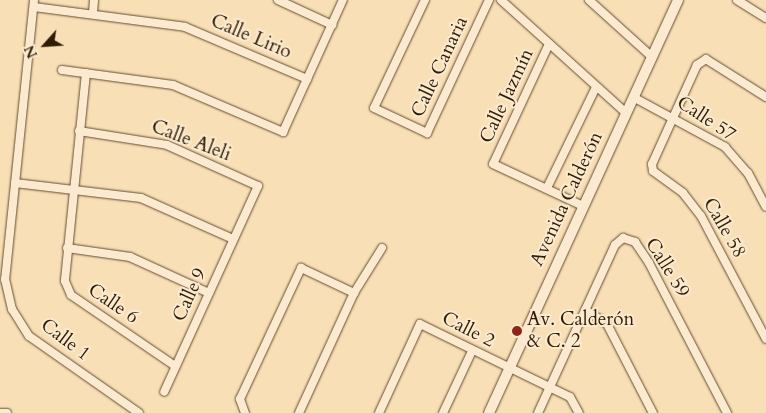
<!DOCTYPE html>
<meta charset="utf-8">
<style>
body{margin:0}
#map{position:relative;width:766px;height:413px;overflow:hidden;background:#f9dfb5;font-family:Cardo,serif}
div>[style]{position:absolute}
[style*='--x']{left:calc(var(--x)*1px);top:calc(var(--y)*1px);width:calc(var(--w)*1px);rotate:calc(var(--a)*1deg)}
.roads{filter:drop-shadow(0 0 1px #614d30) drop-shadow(0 0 1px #614d30)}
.street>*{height:8px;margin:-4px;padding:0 4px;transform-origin:4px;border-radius:4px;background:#fbeacf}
.secondary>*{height:10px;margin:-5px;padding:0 5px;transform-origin:5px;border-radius:5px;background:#fbeacf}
.dots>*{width:14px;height:14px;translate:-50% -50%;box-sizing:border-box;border:2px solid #fbeacf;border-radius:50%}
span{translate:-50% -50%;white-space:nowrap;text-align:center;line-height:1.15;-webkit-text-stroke:4px #fbeacf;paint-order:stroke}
.street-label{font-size:19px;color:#2e1c03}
.poi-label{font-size:19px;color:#2e1c03}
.left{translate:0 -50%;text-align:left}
.north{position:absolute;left:20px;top:20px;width:50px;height:50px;-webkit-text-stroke:4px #fbeacf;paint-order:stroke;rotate:244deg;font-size:14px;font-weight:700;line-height:20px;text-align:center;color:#2e1c03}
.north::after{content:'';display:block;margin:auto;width:18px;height:22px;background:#2e1c03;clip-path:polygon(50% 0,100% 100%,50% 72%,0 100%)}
</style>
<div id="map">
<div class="roads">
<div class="street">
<i style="--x:34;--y:0;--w:281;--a:95.9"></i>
<i style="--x:5;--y:279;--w:31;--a:77"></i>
<i style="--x:12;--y:309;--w:32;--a:58"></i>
<i style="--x:29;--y:336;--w:134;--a:35"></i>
<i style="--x:278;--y:0;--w:60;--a:24.8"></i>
<i style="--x:425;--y:0;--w:119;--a:115.3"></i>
<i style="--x:374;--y:108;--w:59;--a:25.3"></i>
<i style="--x:427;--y:133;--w:147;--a:-65"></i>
<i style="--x:501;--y:0;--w:169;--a:42.1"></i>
<i style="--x:589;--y:0;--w:85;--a:42.1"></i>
<i style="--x:737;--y:0;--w:34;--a:32"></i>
<i style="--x:34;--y:7;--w:152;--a:7.5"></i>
<i style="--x:185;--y:27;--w:133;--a:23.1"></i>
<i style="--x:93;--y:12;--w:12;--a:-85"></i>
<i style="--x:549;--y:44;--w:132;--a:115"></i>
<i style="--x:493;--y:164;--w:99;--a:25"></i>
<i style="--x:62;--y:70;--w:112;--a:7.7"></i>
<i style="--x:173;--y:85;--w:120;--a:23.1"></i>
<i style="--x:283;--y:132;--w:145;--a:-65.6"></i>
<i style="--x:86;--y:73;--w:209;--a:95.8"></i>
<i style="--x:65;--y:281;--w:15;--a:67"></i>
<i style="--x:71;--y:295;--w:126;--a:34.3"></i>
<i style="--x:633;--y:97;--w:105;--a:28.5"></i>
<i style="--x:725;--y:147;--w:35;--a:49"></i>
<i style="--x:748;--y:173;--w:38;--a:62"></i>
<i style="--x:766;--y:97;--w:71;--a:-147.7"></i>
<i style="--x:706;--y:59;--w:11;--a:146"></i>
<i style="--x:697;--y:65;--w:109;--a:114.4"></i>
<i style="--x:652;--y:164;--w:7;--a:82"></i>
<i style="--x:653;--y:171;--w:37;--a:36"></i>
<i style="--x:683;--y:193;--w:29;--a:52"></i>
<i style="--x:701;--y:216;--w:139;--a:62.1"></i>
<i style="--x:79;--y:131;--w:89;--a:9"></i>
<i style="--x:167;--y:145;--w:100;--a:24.3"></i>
<i style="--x:258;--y:186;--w:226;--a:114.5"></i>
<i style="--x:15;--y:183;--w:127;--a:6.8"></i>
<i style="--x:141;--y:198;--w:101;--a:24"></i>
<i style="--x:547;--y:188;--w:112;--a:-64.1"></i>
<i style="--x:67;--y:248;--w:64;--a:8.1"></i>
<i style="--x:130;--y:257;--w:87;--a:24.5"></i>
<i style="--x:585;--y:310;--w:26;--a:32"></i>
<i style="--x:607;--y:324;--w:100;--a:62.7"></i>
<i style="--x:1;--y:413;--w:6;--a:0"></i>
<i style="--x:245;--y:413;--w:15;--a:-110"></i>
<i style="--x:240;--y:399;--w:145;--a:-65"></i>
<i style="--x:301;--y:268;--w:59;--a:25.3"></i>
<i style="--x:299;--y:413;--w:132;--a:-65.4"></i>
<i style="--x:354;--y:293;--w:53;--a:-58.1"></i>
<i style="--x:379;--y:413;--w:98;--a:-65.3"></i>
<i style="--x:420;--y:324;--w:167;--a:26"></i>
<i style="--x:570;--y:397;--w:18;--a:61"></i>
<i style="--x:443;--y:413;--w:68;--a:-64.9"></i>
<i style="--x:538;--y:413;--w:185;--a:-65.4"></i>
<i style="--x:615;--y:245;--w:11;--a:-41"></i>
<i style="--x:623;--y:238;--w:13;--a:18"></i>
<i style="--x:635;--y:242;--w:25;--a:56"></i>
<i style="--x:649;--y:263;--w:169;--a:62.5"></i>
</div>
<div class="secondary">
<i style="--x:489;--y:413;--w:454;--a:-65.4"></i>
</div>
</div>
<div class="dots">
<i style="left:517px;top:331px;background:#8f2418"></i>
</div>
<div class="street-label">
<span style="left:251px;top:37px;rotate:23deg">Calle Lirio</span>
<span style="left:440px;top:67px;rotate:-65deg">Calle Canaria</span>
<span style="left:507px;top:96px;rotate:-65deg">Calle Jazmín</span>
<span style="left:706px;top:119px;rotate:33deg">Calle 57</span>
<span style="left:191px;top:141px;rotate:21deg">Calle Aleli</span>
<span style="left:567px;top:199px;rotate:-65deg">Avenida Calderón</span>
<span style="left:724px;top:228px;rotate:60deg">Calle 58</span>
<span style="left:667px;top:268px;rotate:58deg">Calle 59</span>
<span style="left:190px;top:295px;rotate:-66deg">Calle 9</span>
<span style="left:113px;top:304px;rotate:34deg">Calle 6</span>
<span style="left:468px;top:330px;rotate:27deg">Calle 2</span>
<span style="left:65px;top:340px;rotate:37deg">Calle 1</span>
</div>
<div class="poi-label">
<span class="left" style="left:527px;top:331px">Av. Calderón<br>&amp; C. 2</span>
</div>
<div class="north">N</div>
</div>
